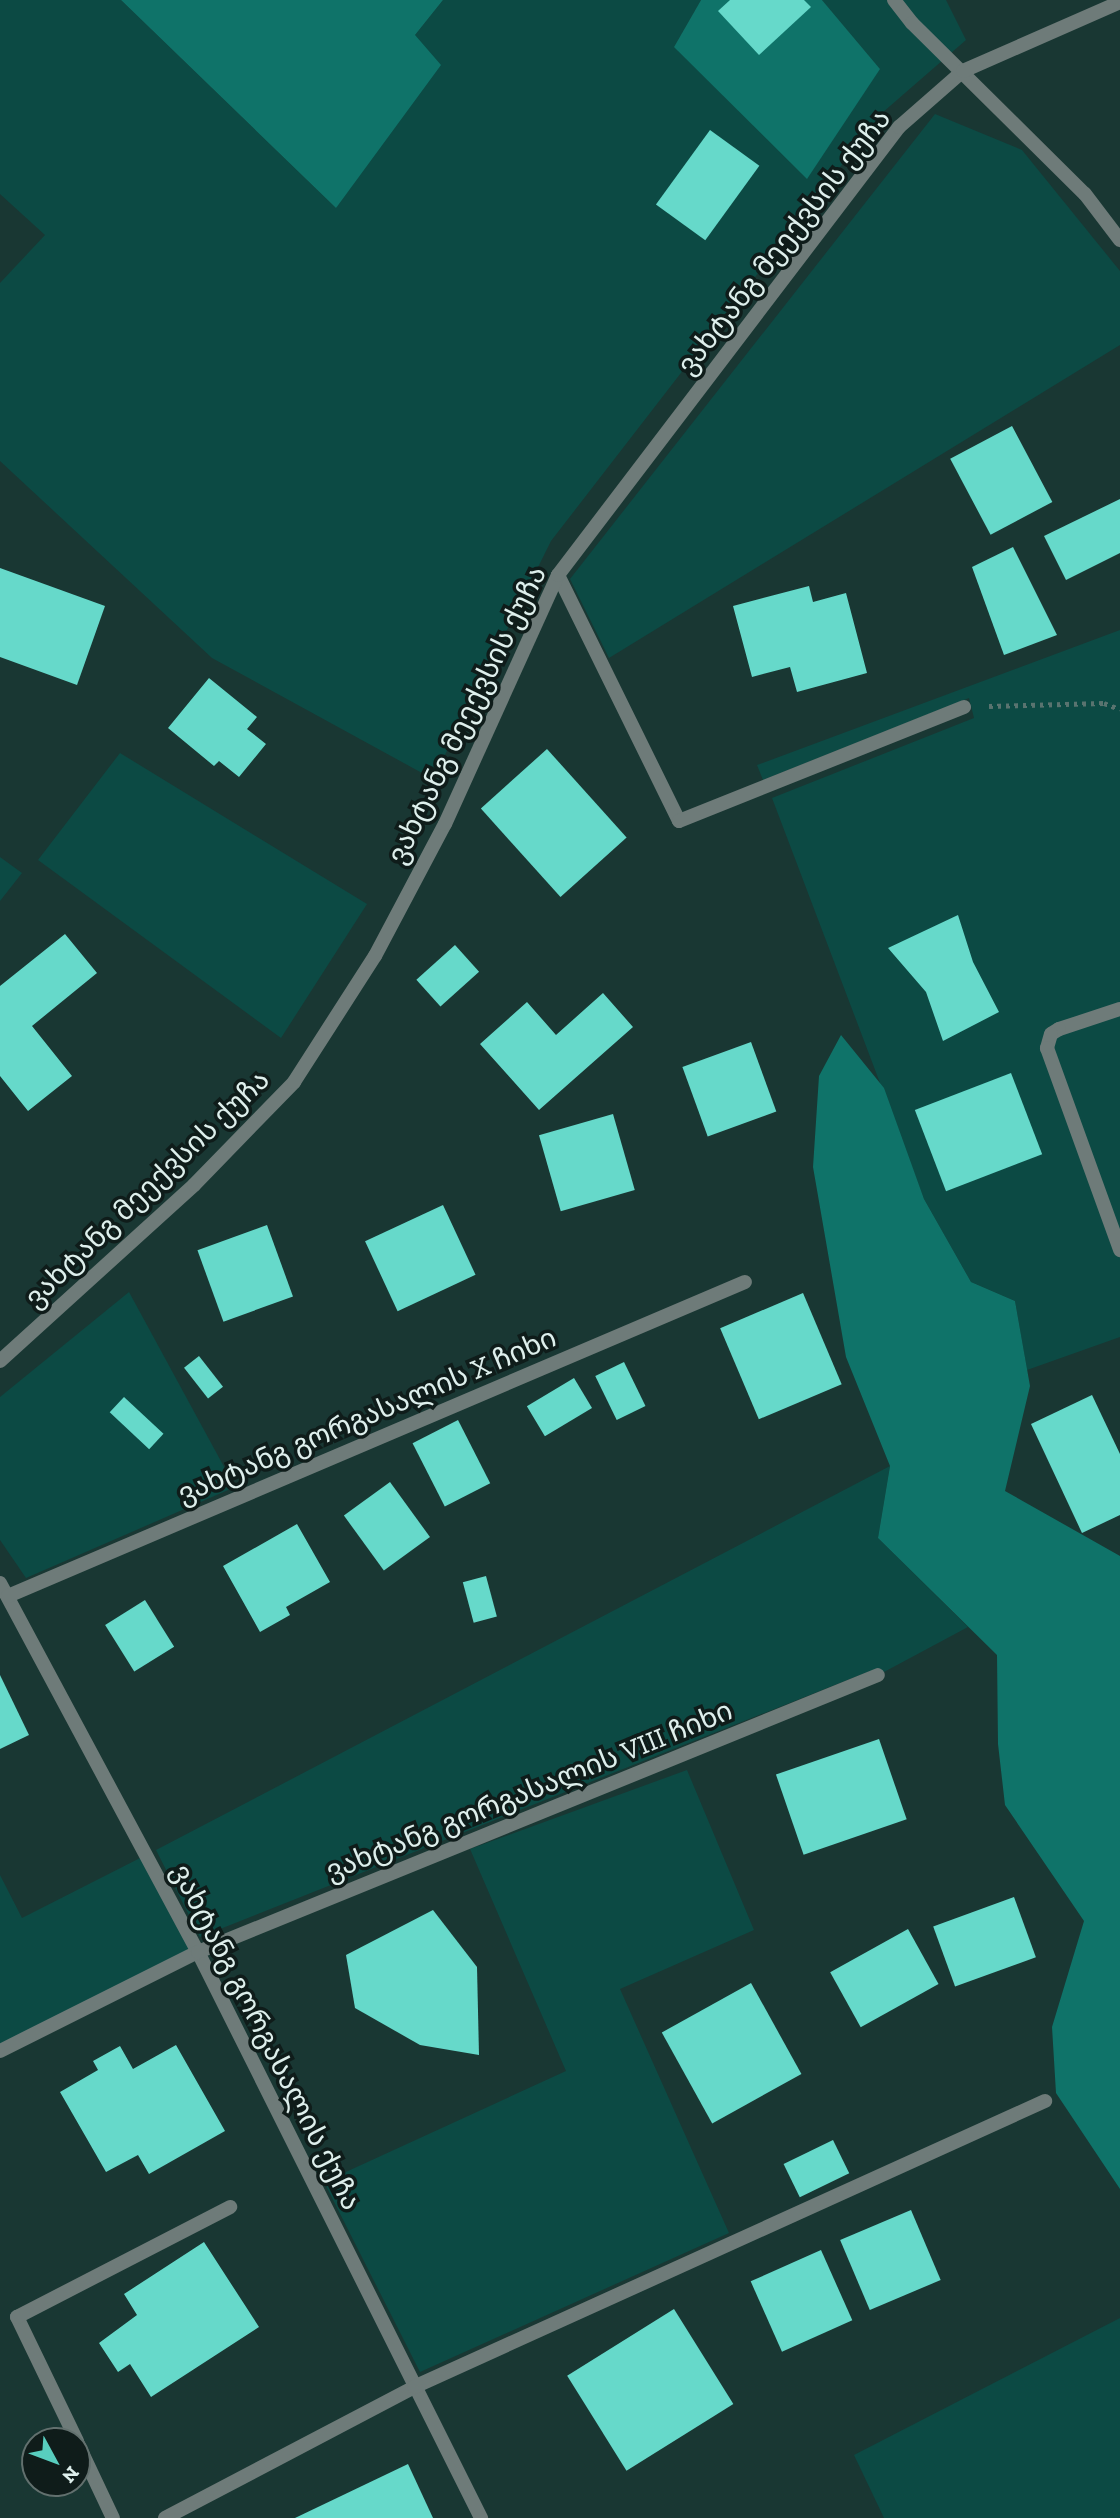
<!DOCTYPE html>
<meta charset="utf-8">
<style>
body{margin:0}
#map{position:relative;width:1120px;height:2518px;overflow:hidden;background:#193733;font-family:"Zilla Slab","Noto Sans Georgian",serif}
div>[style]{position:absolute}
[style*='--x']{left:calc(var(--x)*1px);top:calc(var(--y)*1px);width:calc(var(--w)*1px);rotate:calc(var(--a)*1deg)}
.green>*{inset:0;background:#0c4a44}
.forest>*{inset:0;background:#0f7369}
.building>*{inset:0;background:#66d9ca;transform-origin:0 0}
.path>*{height:4.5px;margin-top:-2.25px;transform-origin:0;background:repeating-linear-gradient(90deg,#59736f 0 3.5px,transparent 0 8.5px)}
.lane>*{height:14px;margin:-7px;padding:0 7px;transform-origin:7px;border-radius:7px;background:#6e7b79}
.street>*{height:14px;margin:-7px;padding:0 7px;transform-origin:7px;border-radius:7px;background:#6e7b79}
span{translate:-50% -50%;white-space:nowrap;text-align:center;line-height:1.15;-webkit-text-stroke:7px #0f1c1a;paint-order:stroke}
.street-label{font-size:28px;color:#deefec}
.north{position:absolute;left:21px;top:2427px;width:70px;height:70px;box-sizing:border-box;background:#0f1c1a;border:2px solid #62706e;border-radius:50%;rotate:131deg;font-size:19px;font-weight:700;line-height:28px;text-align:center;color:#deefec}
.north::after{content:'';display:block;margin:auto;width:24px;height:32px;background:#58cebf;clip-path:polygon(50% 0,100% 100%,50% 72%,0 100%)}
</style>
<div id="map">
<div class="green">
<i style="clip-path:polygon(0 0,121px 0,336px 208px,415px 35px,443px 0,701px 0,674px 47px,880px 69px,822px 0,946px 0,966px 40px,882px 113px,551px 541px,433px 779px,212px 658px,0 461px,0 283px,45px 235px,0 194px)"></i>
<i style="clip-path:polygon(935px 114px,1022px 150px,1120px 271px,1120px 345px,609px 658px,570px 579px)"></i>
<i style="clip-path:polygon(1120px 630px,1120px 1337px,1027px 1370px,1015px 1301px,971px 1282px,924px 1199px,772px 798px,974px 718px,969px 698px,763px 780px,757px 765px)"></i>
<i style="clip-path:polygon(120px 753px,367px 904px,281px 1038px,38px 860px)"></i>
<i style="clip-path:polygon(0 857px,22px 873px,0 901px)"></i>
<i style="clip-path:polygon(129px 1292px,235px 1487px,26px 1578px,0 1540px,0 1397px)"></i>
<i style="clip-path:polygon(890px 1466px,878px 1538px,968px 1627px,884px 1672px,870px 1671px,200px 1937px,156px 1850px)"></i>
<i style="clip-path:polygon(687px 1770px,754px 1930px,620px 1989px,729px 2233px,420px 2372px,324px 2182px,566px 2071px,470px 1849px)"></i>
<i style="clip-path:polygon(146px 1855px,198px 1952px,0 2051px,0 1875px,22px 1918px)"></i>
<i style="clip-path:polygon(1120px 2318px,1120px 2518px,884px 2518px,854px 2455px)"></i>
</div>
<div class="forest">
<i style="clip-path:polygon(121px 0,443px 0,415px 35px,441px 65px,336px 208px)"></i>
<i style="clip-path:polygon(701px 0,822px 0,880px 69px,807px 179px,674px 47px)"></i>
<i style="clip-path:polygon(841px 1035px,884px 1088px,924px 1199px,971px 1282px,1015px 1301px,1030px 1386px,1005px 1491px,1120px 1556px,1120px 2189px,1056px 2093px,1052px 2027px,1084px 1921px,1005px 1805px,998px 1744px,997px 1655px,878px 1538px,890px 1466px,846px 1357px,813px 1167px,819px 1076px)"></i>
</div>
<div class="building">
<i style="clip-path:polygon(730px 0,804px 0,811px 7px,759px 55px,718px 11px)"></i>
<i style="left:710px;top:130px;width:61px;height:92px;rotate:36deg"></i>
<i style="left:1012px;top:426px;width:86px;height:70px;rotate:62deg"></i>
<i style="clip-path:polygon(1120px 499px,1120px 553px,1066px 580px,1044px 536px)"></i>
<i style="clip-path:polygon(1013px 547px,1057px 635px,1004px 655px,972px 567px)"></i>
<i style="clip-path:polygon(0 568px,105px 606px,77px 685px,0 657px)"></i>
<i style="clip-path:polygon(809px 586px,813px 602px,846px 593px,867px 673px,797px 692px,790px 667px,752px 677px,733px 606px)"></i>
<i style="clip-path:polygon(209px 678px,257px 717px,247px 729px,266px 744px,239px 777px,219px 761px,214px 766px,168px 728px)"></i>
<i style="left:547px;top:749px;width:119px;height:89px;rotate:48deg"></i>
<i style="clip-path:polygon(958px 915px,973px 962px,999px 1012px,943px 1041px,926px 992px,888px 948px)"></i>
<i style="clip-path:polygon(65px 934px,97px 973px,32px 1026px,72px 1076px,28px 1111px,0 1076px,0 986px)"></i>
<i style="left:455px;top:945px;width:36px;height:52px;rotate:48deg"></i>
<i style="clip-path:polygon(603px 993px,633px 1027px,539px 1110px,480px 1044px,527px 1002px,556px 1035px)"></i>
<i style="left:751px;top:1042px;width:74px;height:73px;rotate:70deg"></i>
<i style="left:1011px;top:1073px;width:87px;height:103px;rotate:69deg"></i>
<i style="left:613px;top:1114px;width:79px;height:77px;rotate:74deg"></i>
<i style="left:443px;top:1205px;width:77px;height:86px;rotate:65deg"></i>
<i style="left:267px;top:1225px;width:76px;height:74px;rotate:70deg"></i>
<i style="left:803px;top:1293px;width:99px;height:90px;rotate:67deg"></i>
<i style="left:199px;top:1356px;width:39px;height:19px;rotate:52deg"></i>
<i style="left:624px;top:1362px;width:49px;height:32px;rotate:64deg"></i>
<i style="left:574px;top:1378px;width:35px;height:55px;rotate:59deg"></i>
<i style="clip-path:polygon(1092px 1395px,1120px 1454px,1120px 1515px,1082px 1533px,1031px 1424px)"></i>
<i style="left:124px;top:1397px;width:54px;height:21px;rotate:43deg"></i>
<i style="left:458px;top:1420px;width:71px;height:51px;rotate:63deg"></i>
<i style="left:390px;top:1482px;width:68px;height:57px;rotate:54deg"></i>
<i style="clip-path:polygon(297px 1524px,330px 1582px,286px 1607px,290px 1615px,260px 1632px,223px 1566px)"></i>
<i style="left:486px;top:1576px;width:42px;height:24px;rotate:75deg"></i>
<i style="left:145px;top:1600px;width:55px;height:47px;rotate:58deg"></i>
<i style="clip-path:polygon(0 1675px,29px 1735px,0 1749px)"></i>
<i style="left:879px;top:1739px;width:85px;height:109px;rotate:71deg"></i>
<i style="left:1014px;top:1897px;width:64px;height:86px;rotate:70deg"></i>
<i style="clip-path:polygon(433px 1910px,477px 1967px,479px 2055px,420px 2045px,355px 2008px,346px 1955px)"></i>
<i style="left:908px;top:1929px;width:63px;height:89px;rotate:61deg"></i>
<i style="left:751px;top:1983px;width:104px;height:102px;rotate:61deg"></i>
<i style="clip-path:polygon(176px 2045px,225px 2131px,149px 2174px,138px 2155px,106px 2172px,60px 2092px,98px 2070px,93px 2061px,120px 2046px,133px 2069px)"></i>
<i style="left:833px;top:2140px;width:37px;height:55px;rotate:64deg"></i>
<i style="left:911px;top:2210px;width:76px;height:77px;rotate:67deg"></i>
<i style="clip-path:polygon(204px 2242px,259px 2327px,151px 2397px,130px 2364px,118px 2372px,99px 2343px,137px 2315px,124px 2294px)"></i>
<i style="left:821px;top:2250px;width:77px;height:77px;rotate:66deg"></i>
<i style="left:674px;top:2309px;width:112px;height:126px;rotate:58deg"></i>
<i style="clip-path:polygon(408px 2464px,433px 2518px,295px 2518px)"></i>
</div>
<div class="path">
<i style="--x:989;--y:706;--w:115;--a:-1.5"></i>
<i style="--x:1104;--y:703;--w:17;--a:21"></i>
</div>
<div class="lane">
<i style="--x:77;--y:2441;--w:138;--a:-115.8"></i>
<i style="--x:17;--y:2317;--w:240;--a:-27.3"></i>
<i style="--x:77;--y:2442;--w:84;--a:64.7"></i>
</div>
<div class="street">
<i style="--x:894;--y:0;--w:29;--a:52"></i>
<i style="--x:912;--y:23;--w:243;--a:44.7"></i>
<i style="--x:1085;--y:194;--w:58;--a:52.7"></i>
<i style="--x:558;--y:575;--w:274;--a:63.8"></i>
<i style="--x:679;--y:821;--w:307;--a:-21.8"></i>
<i style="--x:1120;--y:1009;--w:64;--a:161.8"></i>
<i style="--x:1059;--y:1029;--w:9;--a:148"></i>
<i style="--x:1051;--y:1034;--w:15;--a:106"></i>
<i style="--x:1047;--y:1048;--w:215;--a:70.1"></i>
<i style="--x:0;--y:1361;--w:262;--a:-42.2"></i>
<i style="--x:194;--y:1185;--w:144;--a:-45.8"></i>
<i style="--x:294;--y:1082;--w:150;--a:-57.3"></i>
<i style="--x:375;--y:956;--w:149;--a:-62.1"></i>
<i style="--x:445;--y:824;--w:273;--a:-65.6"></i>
<i style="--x:558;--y:575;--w:563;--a:-52.72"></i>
<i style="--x:899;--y:127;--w:85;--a:-41.2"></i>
<i style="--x:963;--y:71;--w:171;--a:-23.7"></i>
<i style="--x:0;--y:1583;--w:419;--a:61.8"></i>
<i style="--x:198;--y:1952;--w:633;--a:63.43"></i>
<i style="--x:8;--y:1596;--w:801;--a:-23.08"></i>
<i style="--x:0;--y:2051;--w:221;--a:-26.6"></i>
<i style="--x:198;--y:1952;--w:734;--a:-22.16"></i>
<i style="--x:165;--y:2518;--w:281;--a:-27.7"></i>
<i style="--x:414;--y:2387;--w:693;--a:-24.38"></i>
</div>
<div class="street-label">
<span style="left:784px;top:242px;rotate:-52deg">ვახტანგ მეექვსის ქუჩა</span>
<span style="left:467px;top:715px;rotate:-64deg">ვახტანგ მეექვსის ქუჩა</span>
<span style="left:147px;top:1189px;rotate:-44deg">ვახტანგ მეექვსის ქუჩა</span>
<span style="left:367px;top:1416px;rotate:-23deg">ვახტანგ გორგასალის X ჩიხი</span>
<span style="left:529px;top:1791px;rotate:-22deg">ვახტანგ გორგასალის VIII ჩიხი</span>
<span style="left:266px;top:2037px;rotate:63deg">ვახტანგ გორგასალის ქუჩა</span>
</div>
<div class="north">N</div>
</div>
